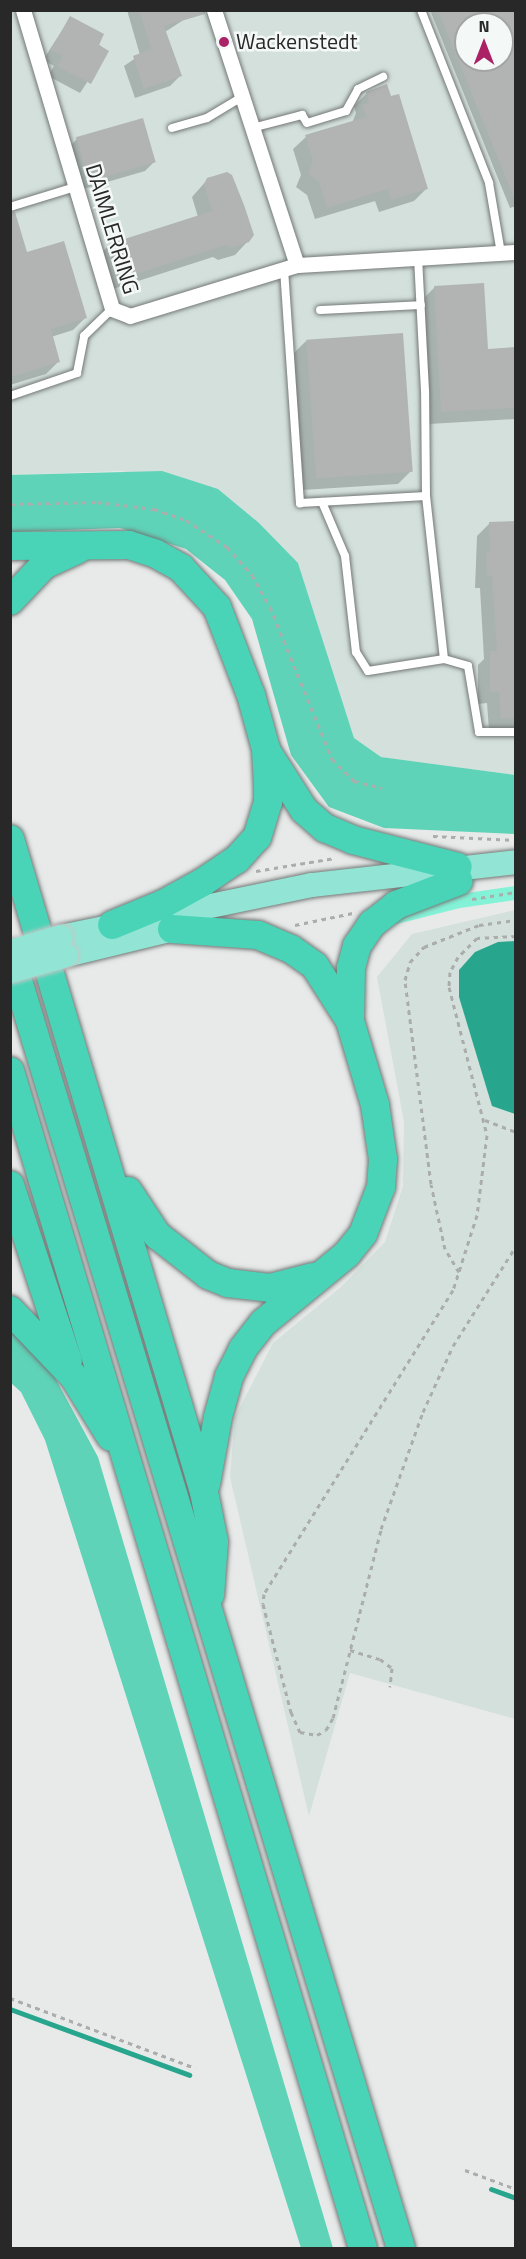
<!DOCTYPE html>
<style>
body{margin:0}
#map{position:relative;width:526px;height:2259px;overflow:hidden;background:#e7eae9;font-family:"Titillium Web",sans-serif}
div>[style]{position:absolute}
[style*='--x']{left:calc(var(--x)*1px);top:calc(var(--y)*1px);width:calc(var(--w)*1px);rotate:calc(var(--a)*1deg)}
.built>*{inset:0;background:#d3e0dc}
.green>*{inset:0;background:#84f2d7}
.forest>*{inset:0;background:#5fd3b8}
.water>*{inset:0;background:#28a68d}
.shadow>*{inset:0;background:#0003}
.stream>*{height:5px;margin:-2.5px;padding:0 2.5px;transform-origin:2.5px;border-radius:2.5px;background:#28a68d}
.building>*{inset:0;background:#b1b4b3;transform-origin:0 0}
.path>*{height:3px;margin-top:-1.5px;transform-origin:0;background:repeating-linear-gradient(90deg,#abadac 0 4.5px,transparent 0 9px)}
.roads{filter:drop-shadow(0 0 2px #747877) drop-shadow(0 0 2px #747877)}
.lane>*{height:8px;margin:-4px;padding:0 4px;transform-origin:4px;border-radius:4px;background:#fff}
.street>*{height:15px;margin:-7.5px;padding:0 7.5px;transform-origin:7.5px;border-radius:7.5px;background:#fff}
.primary>*{height:24px;margin:-12px;padding:0 12px;transform-origin:12px;border-radius:12px;background:#92e5d4}
.highway>*{height:28px;margin:-14px;padding:0 14px;transform-origin:14px;border-radius:14px;background:#4ad4b7}
.bridges{filter:drop-shadow(0 0 2px #c7c7c7) drop-shadow(0 0 2px #c7c7c7)}
.primary-bridge>*{height:24px;margin:-12px;padding:0 12px;transform-origin:12px;border-radius:12px;background:#92e5d4}
.dots>*{width:16px;height:16px;translate:-50% -50%;box-sizing:border-box;border:3px solid #f4f8f7;border-radius:50%}
span{translate:-50% -50%;white-space:nowrap;text-align:center;line-height:1.15;-webkit-text-stroke:5px #f4f8f7;paint-order:stroke}
.poi-label{font-size:22px;color:#272827}
.left{translate:0 -50%;text-align:left}
.street-label{font-size:22px;color:#272827}
.frame{position:absolute;inset:0;border:12px solid #272827;pointer-events:none}
.north{position:absolute;left:454px;top:12px;width:60px;height:60px;box-sizing:border-box;background:#f4f8f7;border:2px solid #a2a5a4;border-radius:50%;rotate:0deg;font-size:16px;font-weight:700;line-height:24px;text-align:center;color:#272827}
.north::after{content:'';display:block;margin:auto;width:21px;height:27px;background:#aa2166;clip-path:polygon(50% 0,100% 100%,50% 72%,0 100%)}
</style>
<div id="map">
<div class="built">
<i style="clip-path:polygon(evenodd,11px 11px,515px 11px,515px 775px,381px 757px,354px 738px,298px 563px,259px 523px,218px 489px,120px 471px,11px 475px,11px 11px,466px 24px,502px 24px,502px 60px,466px 60px,466px 24px)"></i>
<i style="clip-path:polygon(515px 910px,515px 1719px,350px 1673px,309px 1816px,230px 1477px,235px 1417px,273px 1343px,341px 1287px,385px 1242px,403px 1186px,404px 1122px,377px 977px,412px 934px)"></i>
</div>
<div class="green">
<i style="clip-path:polygon(515px 886px,515px 900px,460px 908px,397px 924px,389px 919px,439px 897px)"></i>
</div>
<div class="forest">
<i style="clip-path:polygon(162px 471px,218px 489px,259px 523px,298px 563px,354px 738px,381px 757px,515px 775px,515px 834px,384px 828px,329px 807px,291px 755px,252px 619px,225px 580px,186px 549px,120px 528px,11px 532px,10px 475px)"></i>
<i style="clip-path:polygon(11px 1328px,53px 1374px,98px 1457px,333px 2248px,301px 2248px,45px 1440px,21px 1392px,11px 1383px)"></i>
</div>
<div class="water">
<i style="clip-path:polygon(515px 941px,516px 941px,515px 1114px,492px 1106px,459px 997px,459px 970px,475px 952px,498px 942px)"></i>
</div>
<div class="shadow">
<i style="clip-path:polygon(127px 10px,182px 10px,185px 19px,165px 32px,180px 76px,170px 86px,135px 98px,124px 66px,140px 55px)"></i>
<i style="clip-path:polygon(evenodd,430px 10px,516px 10px,516px 206px,510px 208px,430px 10px,466px 24px,502px 24px,502px 60px,466px 60px,466px 24px)"></i>
<i style="clip-path:polygon(70px 18px,107px 52px,80px 93px,48px 76px,54px 66px,43px 60px)"></i>
<i style="clip-path:polygon(367px 93px,426px 189px,414px 201px,379px 212px,375px 201px,315px 219px,307px 195px,296px 187px,301px 175px,293px 149px,306px 137px,352px 123px,356px 113px,354px 106px)"></i>
<i style="clip-path:polygon(77px 139px,154px 162px,145px 171px,80px 190px,68px 148px)"></i>
<i style="clip-path:polygon(207px 180px,248px 241px,235px 255px,218px 260px,213px 257px,107px 291px,97px 258px,109px 245px,198px 217px,192px 197px)"></i>
<i style="clip-path:polygon(10px 226px,26px 254px,85px 318px,73px 330px,51px 337px,59px 361px,46px 374px,10px 385px)"></i>
<i style="clip-path:polygon(435px 287px,487px 350px,516px 349px,516px 419px,429px 424px,422px 300px)"></i>
<i style="clip-path:polygon(306px 341px,411px 471px,398px 484px,302px 490px,294px 353px)"></i>
<i style="clip-path:polygon(516px 522px,516px 729px,489px 730px,487px 703px,478px 704px,478px 665px,484px 659px,480px 588px,475px 588px,477px 536px,489px 524px)"></i>
</div>
<div class="stream">
<i style="--x:10;--y:2009;--w:191;--a:20.2"></i>
<i style="--x:491;--y:2189;--w:27;--a:20"></i>
</div>
<div class="building">
<i style="clip-path:polygon(139px 10px,205px 10px,205px 14px,164px 26px,182px 76px,144px 89px,133px 56px,151px 49px)"></i>
<i style="clip-path:polygon(evenodd,438px 10px,516px 10px,516px 200px,515px 200px,438px 10px,466px 24px,502px 24px,502px 60px,466px 60px,466px 24px)"></i>
<i style="clip-path:polygon(70px 16px,104px 34px,99px 45px,109px 51px,91px 84px,57px 66px,63px 56px,51px 50px)"></i>
<i style="clip-path:polygon(387px 84px,391px 96px,399px 94px,428px 189px,391px 200px,388px 189px,327px 208px,319px 182px,308px 174px,313px 161px,305px 135px,366px 117px,362px 105px,369px 103px,366px 92px)"></i>
<i style="left:143px;top:118px;width:46px;height:70px;rotate:74deg"></i>
<i style="clip-path:polygon(227px 172px,232px 175px,244px 205px,254px 235px,249px 242px,231px 248px,226px 245px,120px 279px,109px 244px,212px 211px,204px 184px,207px 178px)"></i>
<i style="clip-path:polygon(15px 212px,27px 252px,64px 241px,87px 318px,51px 329px,60px 362px,10px 377px,10px 213px)"></i>
<i style="clip-path:polygon(484px 283px,488px 349px,516px 347px,516px 408px,441px 412px,434px 286px)"></i>
<i style="left:403px;top:333px;width:139px;height:97px;rotate:86deg"></i>
<i style="clip-path:polygon(516px 521px,516px 718px,501px 719px,499px 692px,490px 692px,490px 651px,497px 651px,492px 576px,487px 576px,486px 553px,490px 553px,489px 522px)"></i>
</div>
<div class="path">
<i style="--x:10;--y:504;--w:87;--a:-1.3"></i>
<i style="--x:97;--y:502;--w:57;--a:7"></i>
<i style="--x:154;--y:509;--w:34;--a:19"></i>
<i style="--x:186;--y:520;--w:49;--a:33.4"></i>
<i style="--x:227;--y:547;--w:38;--a:48"></i>
<i style="--x:252;--y:575;--w:37;--a:61"></i>
<i style="--x:270;--y:607;--w:164;--a:67.8"></i>
<i style="--x:332;--y:759;--w:31;--a:45"></i>
<i style="--x:354;--y:781;--w:29;--a:14"></i>
<i style="--x:433;--y:836;--w:83;--a:2.8"></i>
<i style="--x:256;--y:871;--w:80;--a:-9.3"></i>
<i style="--x:472;--y:899;--w:45;--a:-9"></i>
<i style="--x:295;--y:925;--w:59;--a:-11.7"></i>
<i style="--x:516;--y:936;--w:39;--a:177"></i>
<i style="--x:477;--y:938;--w:27;--a:135"></i>
<i style="--x:458;--y:957;--w:17;--a:118"></i>
<i style="--x:450;--y:972;--w:15;--a:94"></i>
<i style="--x:449;--y:987;--w:153;--a:75.6"></i>
<i style="--x:487;--y:1135;--w:81;--a:97.1"></i>
<i style="--x:477;--y:1215;--w:79;--a:107.7"></i>
<i style="--x:453;--y:1290;--w:358;--a:121.9"></i>
<i style="--x:264;--y:1594;--w:10;--a:96"></i>
<i style="--x:263;--y:1604;--w:112;--a:75.5"></i>
<i style="--x:291;--y:1712;--w:22;--a:66"></i>
<i style="--x:300;--y:1732;--w:17;--a:10"></i>
<i style="--x:317;--y:1735;--w:10;--a:-29"></i>
<i style="--x:326;--y:1730;--w:14;--a:-60"></i>
<i style="--x:333;--y:1718;--w:195;--a:-75.7"></i>
<i style="--x:381;--y:1529;--w:124;--a:-70.3"></i>
<i style="--x:423;--y:1412;--w:72;--a:-65.6"></i>
<i style="--x:453;--y:1346;--w:118;--a:-57.8"></i>
<i style="--x:485;--y:1120;--w:33;--a:21"></i>
<i style="--x:459;--y:1272;--w:27;--a:-121"></i>
<i style="--x:445;--y:1249;--w:66;--a:-102.2"></i>
<i style="--x:431;--y:1184;--w:206;--a:-97.3"></i>
<i style="--x:405;--y:980;--w:19;--a:-74"></i>
<i style="--x:410;--y:962;--w:21;--a:-47"></i>
<i style="--x:424;--y:947;--w:59;--a:-21.8"></i>
<i style="--x:479;--y:925;--w:37;--a:-8"></i>
<i style="--x:350;--y:1650;--w:31;--a:17"></i>
<i style="--x:380;--y:1659;--w:15;--a:37"></i>
<i style="--x:392;--y:1668;--w:19;--a:96"></i>
<i style="--x:10;--y:1998;--w:198;--a:20.7"></i>
<i style="--x:465;--y:2170;--w:54;--a:20.4"></i>
</div>
<div class="roads">
<div class="lane">
<i style="--x:421;--y:10;--w:186;--a:68.5"></i>
<i style="--x:489;--y:183;--w:71;--a:80.3"></i>
<i style="--x:172;--y:128;--w:36;--a:-16"></i>
<i style="--x:207;--y:118;--w:41;--a:-31"></i>
<i style="--x:252;--y:128;--w:52;--a:-14.6"></i>
<i style="--x:302;--y:115;--w:9;--a:58"></i>
<i style="--x:307;--y:123;--w:41;--a:-17.1"></i>
<i style="--x:346;--y:111;--w:25;--a:-61"></i>
<i style="--x:358;--y:89;--w:28;--a:-26"></i>
<i style="--x:10;--y:207;--w:68;--a:-17.1"></i>
<i style="--x:284;--y:269;--w:235;--a:86.1"></i>
<i style="--x:300;--y:503;--w:126;--a:-3.2"></i>
<i style="--x:426;--y:496;--w:105;--a:-90.5"></i>
<i style="--x:425;--y:391;--w:133;--a:-93"></i>
<i style="--x:320;--y:310;--w:101;--a:-2.8"></i>
<i style="--x:10;--y:396;--w:71;--a:-18.9"></i>
<i style="--x:77;--y:373;--w:38;--a:-79"></i>
<i style="--x:84;--y:336;--w:39;--a:-44"></i>
<i style="--x:322;--y:502;--w:59;--a:66.9"></i>
<i style="--x:345;--y:556;--w:97;--a:83.5"></i>
<i style="--x:356;--y:652;--w:22;--a:58"></i>
<i style="--x:368;--y:671;--w:77;--a:-9"></i>
<i style="--x:444;--y:659;--w:164;--a:-96.3"></i>
<i style="--x:444;--y:659;--w:25;--a:16"></i>
<i style="--x:468;--y:666;--w:67;--a:80.5"></i>
<i style="--x:479;--y:732;--w:37;--a:0"></i>
</div>
<div class="street">
<i style="--x:23;--y:10;--w:312;--a:73.4"></i>
<i style="--x:112;--y:309;--w:19;--a:21"></i>
<i style="--x:130;--y:316;--w:175;--a:-17"></i>
<i style="--x:297;--y:265;--w:219;--a:-3.4"></i>
<i style="--x:214;--y:10;--w:268;--a:72"></i>
</div>
<div class="primary">
<i style="--x:61;--y:937;--w:256;--a:-11.7"></i>
<i style="--x:312;--y:885;--w:205;--a:-6.4"></i>
<i style="--x:66;--y:955;--w:128;--a:-13.6"></i>
</div>
<div class="highway">
<i style="--x:10;--y:546;--w:119;--a:-0.5"></i>
<i style="--x:129;--y:545;--w:28;--a:18"></i>
<i style="--x:156;--y:554;--w:29;--a:29"></i>
<i style="--x:181;--y:568;--w:53;--a:47.3"></i>
<i style="--x:217;--y:607;--w:94;--a:68.9"></i>
<i style="--x:251;--y:695;--w:56;--a:74.5"></i>
<i style="--x:266;--y:749;--w:36;--a:87"></i>
<i style="--x:268;--y:785;--w:17;--a:90"></i>
<i style="--x:268;--y:802;--w:37;--a:107"></i>
<i style="--x:257;--y:837;--w:30;--a:132"></i>
<i style="--x:237;--y:859;--w:41;--a:145.9"></i>
<i style="--x:203;--y:882;--w:46;--a:151.2"></i>
<i style="--x:163;--y:904;--w:55;--a:157.6"></i>
<i style="--x:10;--y:601;--w:50;--a:-46.6"></i>
<i style="--x:44;--y:565;--w:38;--a:-25"></i>
<i style="--x:269;--y:755;--w:65;--a:57.5"></i>
<i style="--x:304;--y:810;--w:28;--a:41"></i>
<i style="--x:325;--y:828;--w:30;--a:23"></i>
<i style="--x:353;--y:840;--w:108;--a:14.4"></i>
<i style="--x:10;--y:839;--w:681;--a:73.45"></i>
<i style="--x:204;--y:1492;--w:51;--a:78.7"></i>
<i style="--x:214;--y:1542;--w:53;--a:94.3"></i>
<i style="--x:172;--y:929;--w:86;--a:4"></i>
<i style="--x:258;--y:935;--w:36;--a:23"></i>
<i style="--x:291;--y:949;--w:29;--a:35"></i>
<i style="--x:315;--y:966;--w:65;--a:57.5"></i>
<i style="--x:350;--y:1021;--w:88;--a:73.4"></i>
<i style="--x:375;--y:1105;--w:55;--a:81.6"></i>
<i style="--x:383;--y:1159;--w:28;--a:94"></i>
<i style="--x:381;--y:1187;--w:50;--a:111"></i>
<i style="--x:363;--y:1234;--w:26;--a:129"></i>
<i style="--x:347;--y:1254;--w:109;--a:140.6"></i>
<i style="--x:263;--y:1323;--w:33;--a:128"></i>
<i style="--x:243;--y:1349;--w:31;--a:117"></i>
<i style="--x:229;--y:1377;--w:41;--a:105.4"></i>
<i style="--x:218;--y:1417;--w:68;--a:100.2"></i>
<i style="--x:10;--y:954;--w:1352;--a:73.19"></i>
<i style="--x:350;--y:1019;--w:51;--a:-88.9"></i>
<i style="--x:351;--y:968;--w:23;--a:-75"></i>
<i style="--x:357;--y:946;--w:27;--a:-56"></i>
<i style="--x:372;--y:924;--w:31;--a:-38"></i>
<i style="--x:396;--y:905;--w:67;--a:-20.9"></i>
<i style="--x:10;--y:1071;--w:1229;--a:73.31"></i>
<i style="--x:10;--y:1185;--w:185;--a:71.8"></i>
<i style="--x:128;--y:1191;--w:53;--a:56.6"></i>
<i style="--x:157;--y:1235;--w:65;--a:38.1"></i>
<i style="--x:208;--y:1275;--w:22;--a:22"></i>
<i style="--x:228;--y:1283;--w:42;--a:6.8"></i>
<i style="--x:270;--y:1288;--w:44;--a:-14.3"></i>
<i style="--x:10;--y:1310;--w:93;--a:46.3"></i>
<i style="--x:74;--y:1377;--w:70;--a:58.3"></i>
</div>
</div>
<div class="bridges">
<div class="primary-bridge">
<i style="--x:10;--y:952;--w:53;--a:-16.4"></i>
<i style="--x:10;--y:971;--w:58;--a:-15.9"></i>
</div>
</div>
<div class="dots">
<i style="left:224px;top:42px;background:#aa2166"></i>
</div>
<div class="poi-label">
<span class="left" style="left:236px;top:42px">Wackenstedt</span>
</div>
<div class="street-label">
<span style="left:112px;top:229px;rotate:73deg">DAIMLERRING</span>
</div>
<div class="frame"></div>
<div class="north">N</div>
</div>
